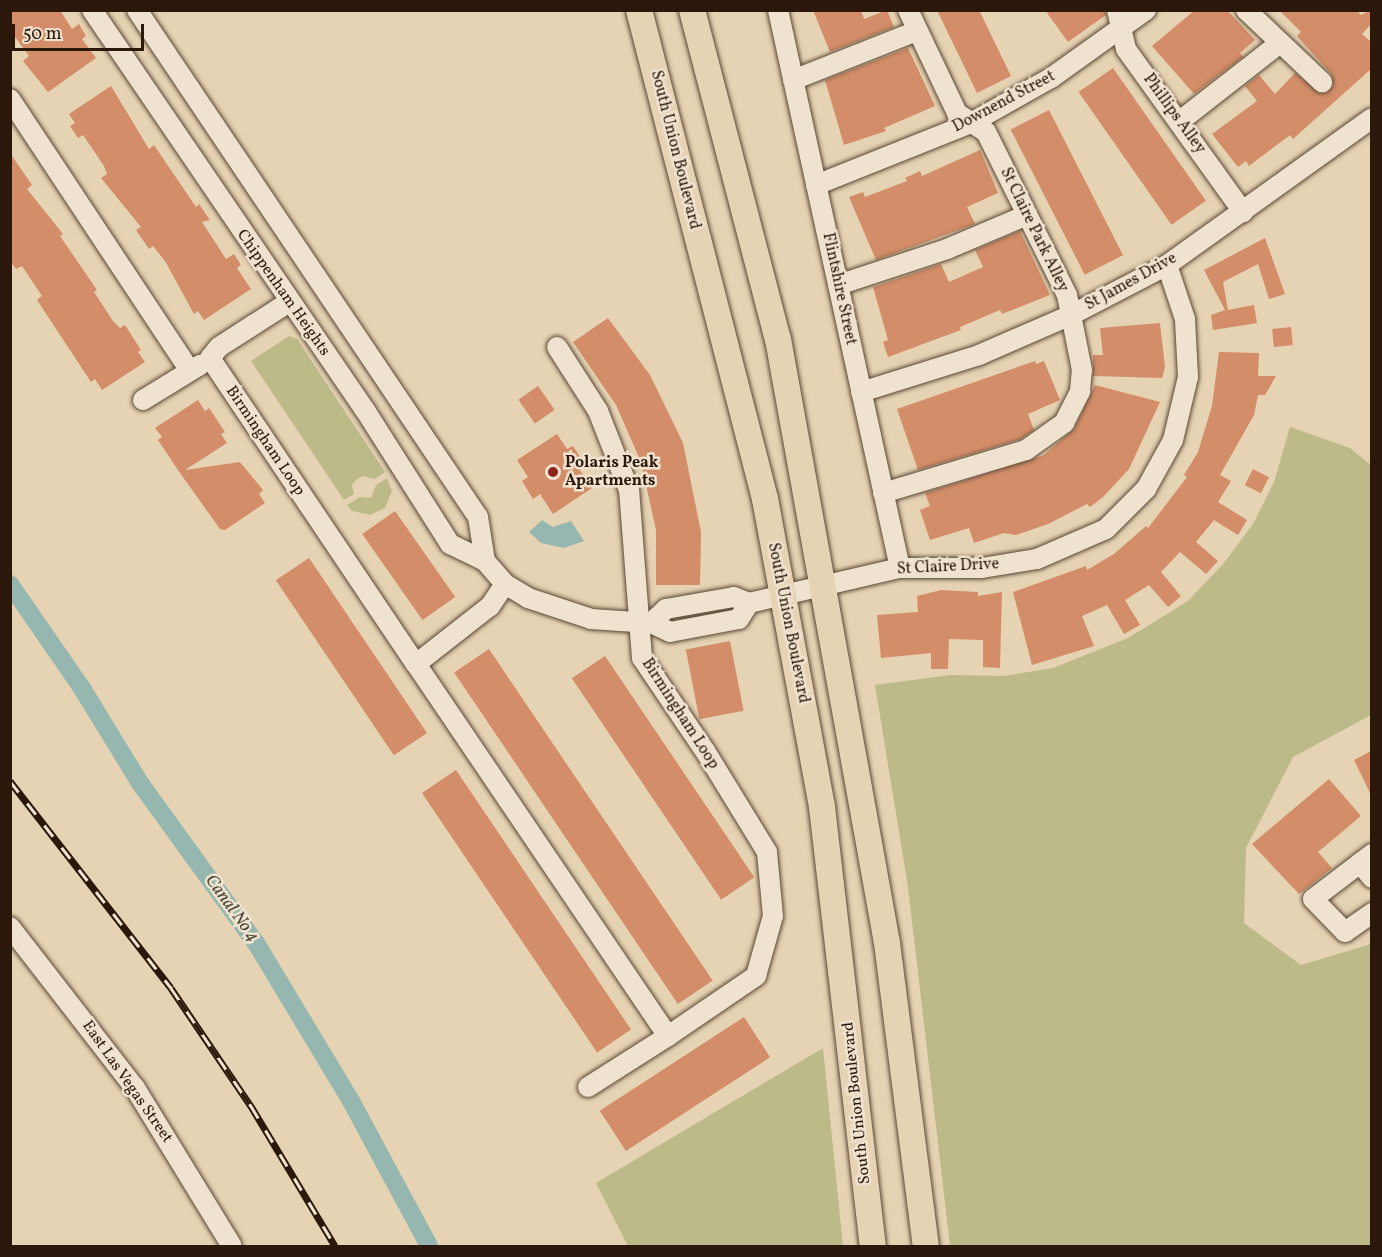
<!DOCTYPE html>
<style>
body{margin:0}
#map{position:relative;width:1382px;height:1257px;overflow:hidden;background:#e6d3b3;font-family:Vollkorn,serif}
div>[style]{position:absolute}
[style*='--x']{left:calc(var(--x)*1px);top:calc(var(--y)*1px);width:calc(var(--w)*1px);rotate:calc(var(--a)*1deg)}
.green>*{inset:0;background:#bcba88}
.water>*{inset:0;background:#96b7af}
.canal>*{height:18px;margin:-9px;padding:0 9px;transform-origin:9px;border-radius:9px;background:#96b7af}
.building>*{inset:0;background:#d38d68;transform-origin:0 0}
.roads{filter:drop-shadow(0 0 2px #5a4735) drop-shadow(0 0 2px #5a4735)}
.minor>*{height:20px;margin:-10px;padding:0 10px;transform-origin:10px;border-radius:10px;background:#efe2ce}
.major>*{height:26px;margin:-13px;padding:0 13px;transform-origin:13px;border-radius:13px;background:#e6d3b3}
.rail>*{height:7px;margin-top:-3.5px;transform-origin:0;background:repeating-linear-gradient(90deg,#efe2ce 0 14px,#2b180b 0 28px);box-sizing:border-box;border-block:2px solid #2b180b}
.dots>*{width:16px;height:16px;translate:-50% -50%;box-sizing:border-box;border:3px solid #efe2ce;border-radius:50%}
span{translate:-50% -50%;white-space:nowrap;text-align:center;line-height:1.15;-webkit-text-stroke:5px #efe2ce;paint-order:stroke}
.street-label{font-size:16px;color:#2b180b}
.poi-label{font-size:16px;color:#2b180b;font-weight:700}
.left{translate:0 -50%;text-align:left}
.water-label{font-size:18px;color:#4b483c;font-style:italic}
.frame{position:absolute;inset:0;border:12px solid #2b180b;pointer-events:none}
.scale{position:absolute;left:12px;top:24px;width:132px;height:27px;box-sizing:border-box;border:3px solid #2b180b;border-top:0;padding-left:8px;font-size:18px;line-height:21px;white-space:nowrap;color:#2b180b;-webkit-text-stroke:4px #efe2ce;paint-order:stroke}
</style>
<div id="map">
<div class="green">
<i style="clip-path:polygon(289px 336px,297px 339px,385px 472px,375px 479px,363px 476px,357px 479px,352px 485px,354px 494px,344px 500px,251px 361px)"></i>
<i style="clip-path:polygon(1290px 427px,1350px 448px,1371px 465px,1371px 715px,1293px 757px,1246px 848px,1244px 923px,1301px 965px,1371px 944px,1371px 1246px,950px 1246px,908px 887px,875px 685px,950px 675px,1004px 676px,1053px 668px,1128px 638px,1188px 601px,1224px 563px,1253px 524px,1274px 482px)"></i>
<i style="clip-path:polygon(387px 478px,392px 491px,385px 508px,370px 515px,352px 511px,347px 505px,360px 497px,371px 498px,376px 485px)"></i>
<i style="clip-path:polygon(823px 1048px,843px 1246px,628px 1246px,596px 1183px)"></i>
</div>
<div class="water">
<i style="clip-path:polygon(542px 520px,553px 527px,571px 521px,584px 541px,564px 548px,541px 543px,529px 532px)"></i>
</div>
<div class="canal">
<i style="--x:10;--y:584;--w:129;--a:55.4"></i>
<i style="--x:83;--y:690;--w:109;--a:58.5"></i>
<i style="--x:140;--y:783;--w:198;--a:54.1"></i>
<i style="--x:256;--y:943;--w:184;--a:59"></i>
<i style="--x:351;--y:1101;--w:165;--a:61.7"></i>
</div>
<div class="building">
<i style="clip-path:polygon(10px 10px,60px 10px,72px 29px,79px 24px,86px 36px,82px 39px,96px 58px,48px 92px,23px 61px,29px 56px,10px 30px)"></i>
<i style="clip-path:polygon(813px 10px,861px 10px,864px 19px,887px 10px,894px 27px,830px 52px)"></i>
<i style="clip-path:polygon(937px 10px,979px 10px,1011px 76px,977px 93px)"></i>
<i style="clip-path:polygon(1045px 10px,1105px 10px,1106px 15px,1068px 42px)"></i>
<i style="clip-path:polygon(1195px 10px,1227px 10px,1255px 40px,1240px 53px,1243px 57px,1194px 94px,1152px 46px)"></i>
<i style="clip-path:polygon(1279px 10px,1356px 10px,1361px 15px,1371px 10px,1371px 24px,1362px 34px,1371px 42px,1371px 69px,1293px 139px,1290px 135px,1249px 166px,1246px 161px,1238px 167px,1212px 134px,1257px 101px,1245px 86px,1259px 75px,1275px 94px,1295px 73px,1319px 93px,1326px 93px,1333px 85px,1331px 74px,1297px 36px,1301px 32px)"></i>
<i style="clip-path:polygon(908px 48px,935px 106px,884px 128px,886px 131px,844px 145px,825px 80px)"></i>
<i style="left:1113px;top:68px;width:162px;height:42px;rotate:55deg"></i>
<i style="clip-path:polygon(111px 86px,149px 149px,154px 145px,196px 207px,199px 204px,210px 220px,202px 222px,226px 259px,234px 254px,241px 265px,237px 268px,251px 289px,204px 320px,198px 311px,194px 314px,165px 261px,153px 246px,149px 249px,136px 230px,141px 227px,101px 178px,107px 174px,104px 166px,83px 135px,78px 138px,70px 126px,75px 123px,69px 114px)"></i>
<i style="left:1049px;top:110px;width:163px;height:43px;rotate:63deg"></i>
<i style="clip-path:polygon(980px 150px,998px 193px,967px 207px,975px 224px,876px 260px,849px 197px,863px 192px,865px 197px,907px 181px,905px 178px,920px 171px,922px 176px)"></i>
<i style="clip-path:polygon(10px 153px,32px 185px,27px 189px,63px 234px,60px 236px,97px 290px,94px 292px,113px 321px,120px 328px,125px 325px,141px 350px,138px 352px,145px 362px,102px 390px,95px 379px,91px 382px,37px 300px,42px 296px,22px 266px,16px 269px,10px 261px)"></i>
<i style="clip-path:polygon(1020px 231px,1050px 295px,1002px 314px,1000px 310px,960px 327px,961px 330px,888px 357px,883px 342px,888px 340px,873px 287px,941px 264px,949px 282px,983px 267px,975px 250px)"></i>
<i style="clip-path:polygon(1265px 238px,1285px 294px,1269px 299px,1258px 264px,1223px 282px,1228px 310px,1254px 305px,1257px 323px,1213px 330px,1211px 315px,1225px 310px,1204px 270px)"></i>
<i style="clip-path:polygon(608px 318px,650px 375px,683px 443px,701px 532px,700px 585px,656px 585px,656px 530px,641px 462px,616px 405px,573px 342px)"></i>
<i style="clip-path:polygon(1160px 323px,1165px 367px,1162px 378px,1093px 376px,1093px 355px,1103px 355px,1100px 328px)"></i>
<i style="left:1291px;top:327px;width:18px;height:19px;rotate:84deg"></i>
<i style="clip-path:polygon(1219px 352px,1259px 353px,1258px 376px,1276px 376px,1265px 395px,1258px 395px,1254px 415px,1220px 475px,1231px 481px,1218px 502px,1247px 520px,1238px 535px,1214px 520px,1196px 542px,1218px 561px,1206px 574px,1180px 552px,1161px 572px,1181px 596px,1168px 607px,1149px 585px,1125px 600px,1140px 625px,1124px 634px,1107px 605px,1082px 616px,1094px 646px,1032px 665px,1013px 592px,1086px 566px,1087px 570px,1114px 554px,1146px 526px,1148px 528px,1187px 477px,1184px 475px,1198px 452px,1212px 406px)"></i>
<i style="clip-path:polygon(1035px 361px,1036px 364px,1044px 361px,1060px 400px,1028px 414px,1034px 430px,1021px 439px,918px 470px,897px 409px)"></i>
<i style="clip-path:polygon(1095px 385px,1160px 402px,1129px 469px,1103px 497px,1090px 507px,1087px 504px,1048px 524px,1016px 535px,1004px 533px,974px 543px,969px 528px,930px 540px,920px 510px,930px 506px,925px 493px,1044px 455px,1074px 429px)"></i>
<i style="left:538px;top:386px;width:29px;height:24px;rotate:55deg"></i>
<i style="clip-path:polygon(198px 400px,205px 411px,209px 408px,225px 432px,221px 434px,227px 443px,185px 470px,240px 462px,263px 490px,259px 494px,265px 503px,225px 530px,220px 529px,180px 473px,158px 440px,162px 437px,155px 428px)"></i>
<i style="clip-path:polygon(557px 434px,567px 449px,573px 446px,584px 463px,578px 467px,592px 488px,553px 514px,540px 494px,533px 499px,522px 481px,528px 477px,517px 460px)"></i>
<i style="left:1253px;top:469px;width:18px;height:18px;rotate:27deg"></i>
<i style="left:395px;top:511px;width:105px;height:40px;rotate:55deg"></i>
<i style="left:309px;top:558px;width:211px;height:40px;rotate:56deg"></i>
<i style="clip-path:polygon(941px 590px,978px 592px,978px 596px,1002px 592px,1000px 668px,983px 667px,983px 640px,949px 639px,948px 669px,931px 669px,931px 653px,881px 658px,877px 615px,918px 612px,917px 596px)"></i>
<i style="left:730px;top:641px;width:71px;height:45px;rotate:79deg"></i>
<i style="left:489px;top:649px;width:400px;height:42px;rotate:56deg"></i>
<i style="left:605px;top:656px;width:267px;height:40px;rotate:56deg"></i>
<i style="clip-path:polygon(1371px 751px,1371px 795px,1354px 760px)"></i>
<i style="left:456px;top:770px;width:313px;height:41px;rotate:56deg"></i>
<i style="clip-path:polygon(1329px 779px,1361px 816px,1318px 852px,1332px 868px,1299px 894px,1252px 844px)"></i>
<i style="left:744px;top:1017px;width:48px;height:172px;rotate:57deg"></i>
</div>
<div class="roads">
<div class="minor">
<i style="--x:92;--y:10;--w:484;--a:55.7"></i>
<i style="--x:365;--y:410;--w:159;--a:57.6"></i>
<i style="--x:450;--y:544;--w:39;--a:26"></i>
<i style="--x:485;--y:561;--w:30;--a:49"></i>
<i style="--x:505;--y:584;--w:27;--a:31"></i>
<i style="--x:528;--y:598;--w:66;--a:18.4"></i>
<i style="--x:591;--y:619;--w:60;--a:3.8"></i>
<i style="--x:651;--y:623;--w:21;--a:25"></i>
<i style="--x:670;--y:632;--w:70;--a:-10.7"></i>
<i style="--x:739;--y:619;--w:19;--a:-58"></i>
<i style="--x:137;--y:10;--w:611;--a:56.08"></i>
<i style="--x:478;--y:517;--w:45;--a:81"></i>
<i style="--x:778;--y:10;--w:571;--a:77.67"></i>
<i style="--x:1117;--y:10;--w:40;--a:77"></i>
<i style="--x:1126;--y:49;--w:201;--a:54.3"></i>
<i style="--x:1246;--y:10;--w:105;--a:43.5"></i>
<i style="--x:793;--y:80;--w:133;--a:-21.6"></i>
<i style="--x:10;--y:99;--w:326;--a:56.5"></i>
<i style="--x:1180;--y:121;--w:127;--a:-38"></i>
<i style="--x:816;--y:185;--w:167;--a:-21.8"></i>
<i style="--x:971;--y:123;--w:92;--a:-29.4"></i>
<i style="--x:1051;--y:78;--w:117;--a:-35.6"></i>
<i style="--x:838;--y:285;--w:115;--a:-18.3"></i>
<i style="--x:947;--y:249;--w:87;--a:-23"></i>
<i style="--x:289;--y:302;--w:83;--a:147.3"></i>
<i style="--x:219;--y:347;--w:14;--a:129"></i>
<i style="--x:210;--y:358;--w:369;--a:56.1"></i>
<i style="--x:861;--y:392;--w:124;--a:-17.4"></i>
<i style="--x:979;--y:355;--w:100;--a:-23.5"></i>
<i style="--x:1071;--y:315;--w:108;--a:-27.5"></i>
<i style="--x:1167;--y:265;--w:252;--a:-35.6"></i>
<i style="--x:143;--y:400;--w:67;--a:-31.6"></i>
<i style="--x:883;--y:493;--w:149;--a:-16.7"></i>
<i style="--x:1026;--y:450;--w:47;--a:-35.4"></i>
<i style="--x:1064;--y:423;--w:36;--a:-63"></i>
<i style="--x:1080;--y:391;--w:21;--a:-85"></i>
<i style="--x:1082;--y:370;--w:76;--a:-101.3"></i>
<i style="--x:1067;--y:295;--w:182;--a:-116.4"></i>
<i style="--x:986;--y:132;--w:35;--a:-147"></i>
<i style="--x:957;--y:113;--w:114;--a:-115.4"></i>
<i style="--x:505;--y:584;--w:27;--a:124"></i>
<i style="--x:490;--y:606;--w:94;--a:141.9"></i>
<i style="--x:416;--y:664;--w:449;--a:55.9"></i>
<i style="--x:668;--y:1036;--w:107;--a:-34.3"></i>
<i style="--x:756;--y:976;--w:62;--a:-74.2"></i>
<i style="--x:773;--y:916;--w:64;--a:-95.4"></i>
<i style="--x:767;--y:852;--w:119;--a:-121.5"></i>
<i style="--x:705;--y:751;--w:112;--a:-124.1"></i>
<i style="--x:642;--y:658;--w:169;--a:-94.4"></i>
<i style="--x:629;--y:490;--w:85;--a:-111.4"></i>
<i style="--x:598;--y:411;--w:76;--a:-122.6"></i>
<i style="--x:651;--y:623;--w:21;--a:-43"></i>
<i style="--x:666;--y:609;--w:69;--a:-10"></i>
<i style="--x:734;--y:597;--w:16;--a:22"></i>
<i style="--x:749;--y:603;--w:155;--a:-13.1"></i>
<i style="--x:900;--y:568;--w:82;--a:0"></i>
<i style="--x:982;--y:568;--w:56;--a:-9.3"></i>
<i style="--x:1037;--y:559;--w:75;--a:-23.5"></i>
<i style="--x:1106;--y:529;--w:57;--a:-45"></i>
<i style="--x:1146;--y:489;--w:56;--a:-61.1"></i>
<i style="--x:1173;--y:440;--w:65;--a:-76.6"></i>
<i style="--x:1188;--y:377;--w:58;--a:-93"></i>
<i style="--x:1185;--y:319;--w:57;--a:-108.4"></i>
<i style="--x:1372;--y:854;--w:74;--a:142.7"></i>
<i style="--x:1313;--y:899;--w:46;--a:45.9"></i>
<i style="--x:1345;--y:932;--w:33;--a:-35"></i>
<i style="--x:1360;--y:863;--w:19;--a:51"></i>
<i style="--x:10;--y:927;--w:204;--a:52.2"></i>
<i style="--x:135;--y:1088;--w:185;--a:58.5"></i>
<i style="--x:588;--y:1087;--w:95;--a:-32.5"></i>
</div>
<div class="major">
<i style="--x:639;--y:10;--w:505;--a:75.55"></i>
<i style="--x:765;--y:499;--w:313;--a:79.5"></i>
<i style="--x:822;--y:807;--w:442;--a:83.4"></i>
<i style="--x:692;--y:10;--w:340;--a:75.4"></i>
<i style="--x:778;--y:339;--w:614;--a:79.77"></i>
<i style="--x:887;--y:943;--w:305;--a:82.7"></i>
</div>
</div>
<div class="rail">
<i style="--x:10;--y:781;--w:262;--a:52.1"></i>
<i style="--x:171;--y:988;--w:143;--a:55.9"></i>
<i style="--x:251;--y:1106;--w:163;--a:59"></i>
</div>
<div class="dots">
<i style="left:553px;top:472px;background:#8f2418"></i>
</div>
<div class="street-label">
<span style="left:1004px;top:102px;rotate:-28deg">Downend Street</span>
<span style="left:1174px;top:114px;rotate:54deg">Phillips Alley</span>
<span style="left:675px;top:150px;rotate:76deg">South Union Boulevard</span>
<span style="left:1034px;top:230px;rotate:64deg">St Claire Park Alley</span>
<span style="left:1131px;top:282px;rotate:-29deg">St James Drive</span>
<span style="left:839px;top:289px;rotate:78deg">Flintshire Street</span>
<span style="left:283px;top:293px;rotate:55deg">Chippenham Heights</span>
<span style="left:265px;top:441px;rotate:56deg">Birmingham Loop</span>
<span style="left:948px;top:567px;rotate:-3deg">St Claire Drive</span>
<span style="left:788px;top:623px;rotate:79deg">South Union Boulevard</span>
<span style="left:680px;top:714px;rotate:57deg">Birmingham Loop</span>
<span style="left:127px;top:1082px;rotate:55deg">East Las Vegas Street</span>
<span style="left:857px;top:1103px;rotate:-96deg">South Union Boulevard</span>
</div>
<div class="poi-label">
<span class="left" style="left:565px;top:472px">Polaris Peak<br>Apartments</span>
</div>
<div class="water-label">
<span style="left:231px;top:909px;rotate:54deg">Canal No 4</span>
</div>
<div class="frame"></div>
<div class="scale">50 m</div>
</div>
